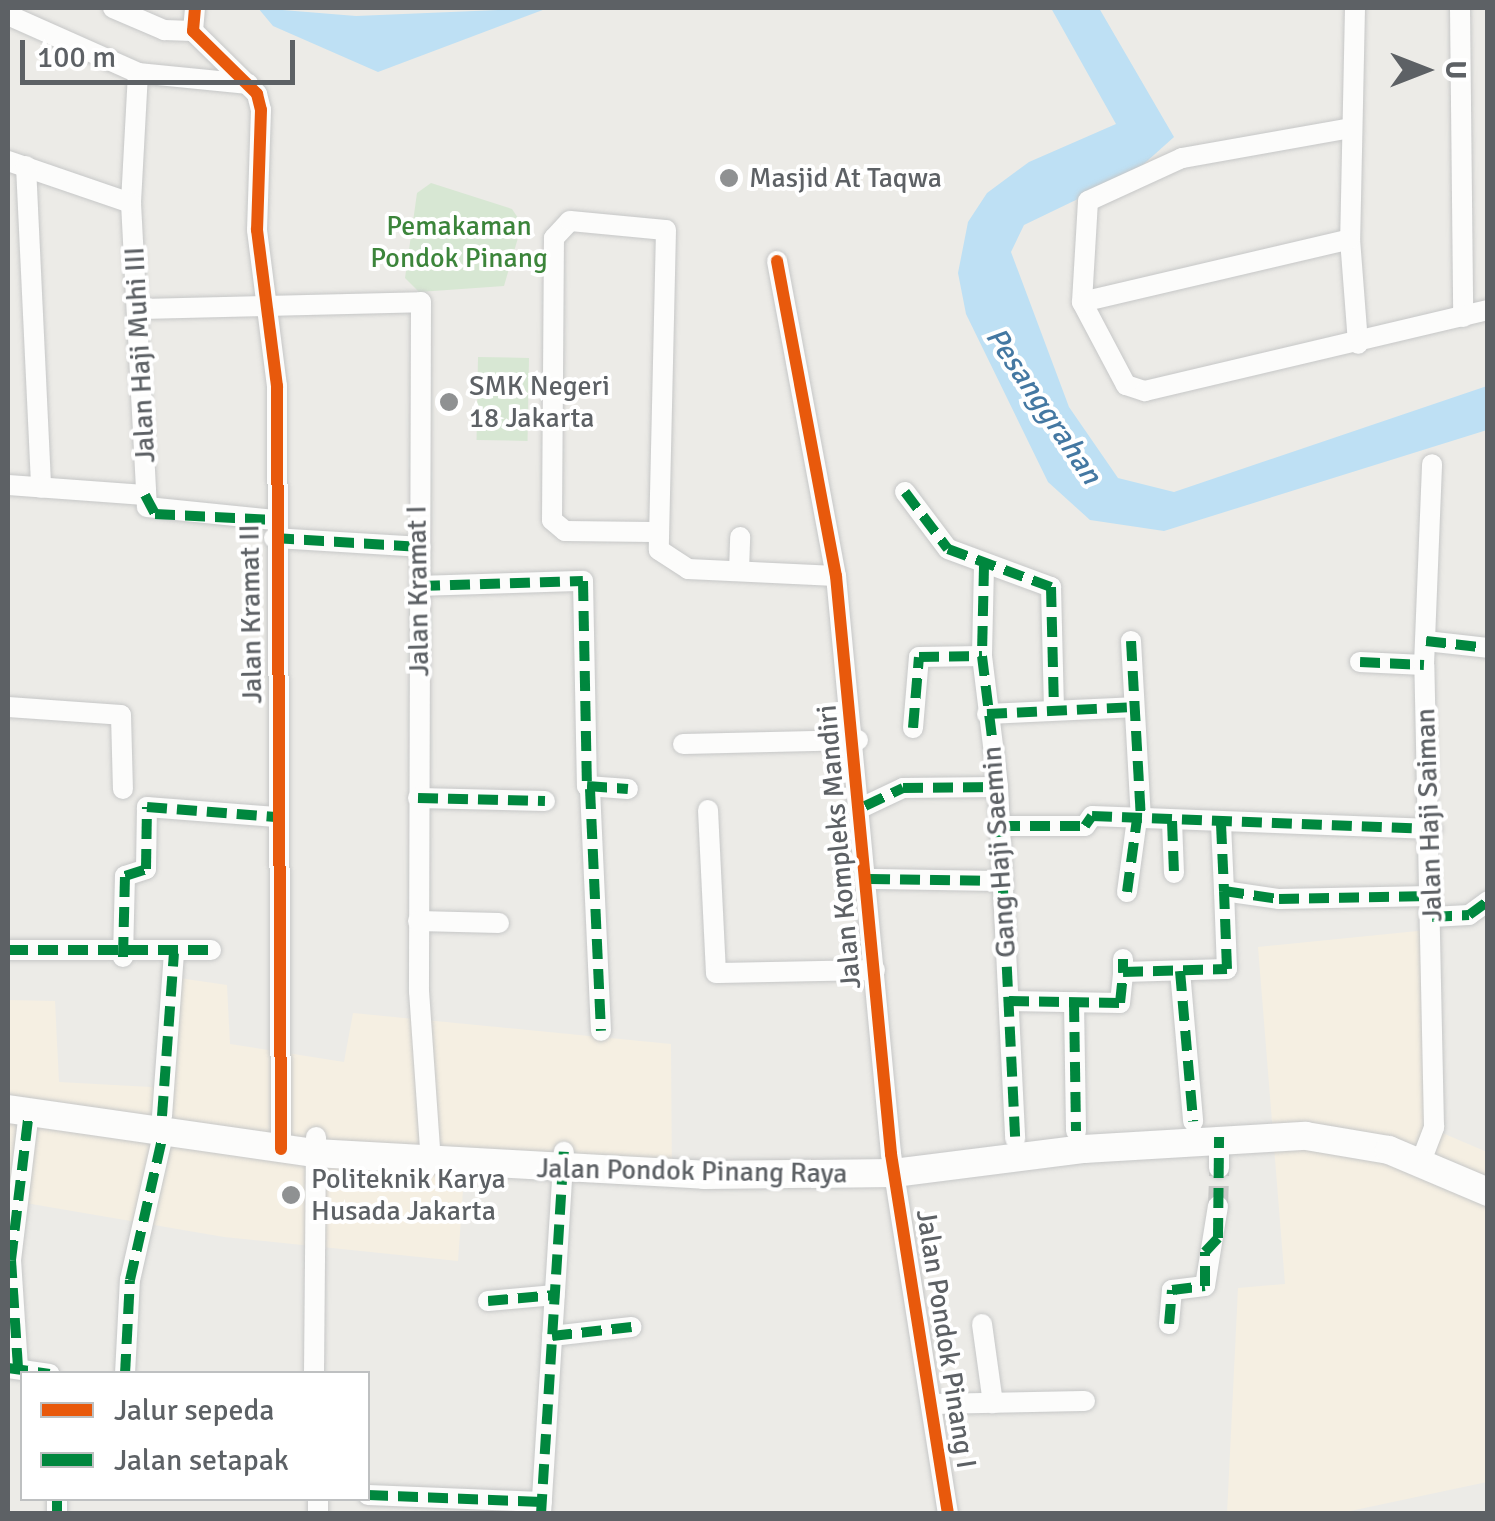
<!DOCTYPE html>
<style>
body{margin:0}
#map{position:relative;width:1495px;height:1521px;overflow:hidden;background:#ecebe7;font-family:Signika,sans-serif}
div>[style]{position:absolute}
[style*='--x']{left:calc(var(--x)*1px);top:calc(var(--y)*1px);width:calc(var(--w)*1px);rotate:calc(var(--a)*1deg)}
.commercial>*{inset:0;background:#f5efe2}
.green>*{inset:0;background:#d7e7d3;transform-origin:0 0}
.water>*{inset:0;background:#bee0f4}
.street-tunnel>*{height:20px;margin-top:-10px;transform-origin:0;background:repeating-linear-gradient(90deg,#c8c8c6 0 20px,transparent 0 30px)}
.roads{filter:drop-shadow(0 0 2px #c6c7c7) drop-shadow(0 0 2px #c6c7c7)}
.street>*{height:20px;margin:-10px;padding:0 10px;transform-origin:10px;border-radius:10px;background:#fcfcfb}
.secondary>*{height:28px;margin:-14px;padding:0 14px;transform-origin:14px;border-radius:14px;background:#fcfcfb}
.quiet>*{height:10px;margin-top:-5px;transform-origin:0;background:repeating-linear-gradient(90deg,#00873e 0 20px,transparent 0 30px)}
.cycleway>*{height:12px;margin:-6px;padding:0 6px;transform-origin:6px;border-radius:6px;background:#e8590c}
.dots>*{width:28px;height:28px;translate:-50% -50%;box-sizing:border-box;border:5px solid #fff;border-radius:50%}
span{translate:-50% -50%;white-space:nowrap;text-align:center;line-height:1.15;-webkit-text-stroke:8px #fff;paint-order:stroke}
.poi-label{font-size:28px;color:#5d6165}
.left{translate:0 -50%;text-align:left}
.park-label{font-size:28px;color:#3c853b}
.street-label{font-size:28px;color:#5d6165}
.water-label{font-size:30px;color:#4478a2;font-style:italic}
.frame{position:absolute;inset:0;border:10px solid #5d6165;pointer-events:none}
.legend{position:absolute;left:20px;top:1371px;width:350px;height:130px;box-sizing:border-box;background:#fff;border:2px solid #bec0c1;margin:0;padding:12px 18px;list-style:none;font-size:30px;color:#5d6165}
.legend li{display:flex;align-items:center;gap:20px;height:50px}
.legend b{width:50px;border:2px solid #bec0c1}
.north{position:absolute;left:1375px;top:20px;width:100px;height:100px;-webkit-text-stroke:8px #fff;paint-order:stroke;rotate:90deg;font-size:28px;font-weight:700;line-height:40px;text-align:center;color:#5d6165}
.north::after{content:'';display:block;margin:auto;width:35px;height:45px;background:#5d6165;clip-path:polygon(50% 0,100% 100%,50% 72%,0 100%)}
.scale{position:absolute;left:20px;top:40px;width:275px;height:45px;box-sizing:border-box;border:5px solid #5d6165;border-top:0;padding-left:12px;font-size:30px;line-height:35px;white-space:nowrap;color:#5d6165;-webkit-text-stroke:8px #fff;paint-order:stroke}
</style>
<div id="map">
<div class="commercial">
<i style="clip-path:polygon(1438px 929px,1440px 1132px,1487px 1152px,1487px 1482px,1341px 1513px,1227px 1514px,1238px 1288px,1285px 1284px,1258px 947px)"></i>
<i style="clip-path:polygon(179px 978px,227px 985px,230px 1044px,344px 1062px,353px 1013px,671px 1044px,672px 1183px,464px 1176px,458px 1261px,224px 1237px,8px 1200px,8px 1000px,55px 1001px,59px 1082px,169px 1088px)"></i>
</div>
<div class="green">
<i style="clip-path:polygon(431px 183px,512px 209px,522px 224px,504px 286px,419px 292px,405px 278px,417px 193px)"></i>
<i style="left:478px;top:357px;width:51px;height:83px;rotate:1deg"></i>
</div>
<div class="water">
<i style="clip-path:polygon(258px 8px,356px 16px,548px 8px,378px 72px,273px 26px)"></i>
<i style="clip-path:polygon(1051px 8px,1099px 8px,1174px 137px,1136px 171px,1024px 225px,1011px 252px,1069px 407px,1118px 478px,1174px 492px,1487px 386px,1487px 430px,1164px 531px,1090px 520px,1048px 482px,966px 314px,958px 273px,968px 222px,987px 193px,1029px 162px,1116px 124px)"></i>
</div>
<div class="street-tunnel">
<i style="--x:1218;--y:1206;--w:38;--a:-88"></i>
</div>
<div class="roads">
<div class="street">
<i style="--x:113;--y:8;--w:56;--a:23.3"></i>
<i style="--x:164;--y:30;--w:29;--a:2"></i>
<i style="--x:195;--y:8;--w:23;--a:95"></i>
<i style="--x:193;--y:31;--w:90;--a:44.5"></i>
<i style="--x:257;--y:94;--w:16;--a:76"></i>
<i style="--x:261;--y:110;--w:120;--a:91.9"></i>
<i style="--x:257;--y:230;--w:157;--a:82.7"></i>
<i style="--x:277;--y:386;--w:763;--a:89.7"></i>
<i style="--x:1355;--y:8;--w:231;--a:91.2"></i>
<i style="--x:1350;--y:239;--w:105;--a:85.6"></i>
<i style="--x:1460;--y:8;--w:309;--a:89.4"></i>
<i style="--x:8;--y:15;--w:142;--a:24"></i>
<i style="--x:138;--y:73;--w:111;--a:5.7"></i>
<i style="--x:138;--y:73;--w:130;--a:93.1"></i>
<i style="--x:131;--y:203;--w:304;--a:87"></i>
<i style="--x:147;--y:507;--w:128;--a:5.8"></i>
<i style="--x:1351;--y:128;--w:172;--a:169.9"></i>
<i style="--x:1182;--y:158;--w:103;--a:155.4"></i>
<i style="--x:1088;--y:201;--w:101;--a:93.4"></i>
<i style="--x:1082;--y:302;--w:94;--a:62.1"></i>
<i style="--x:1126;--y:385;--w:20;--a:18"></i>
<i style="--x:1145;--y:391;--w:352;--a:-13.3"></i>
<i style="--x:8;--y:161;--w:130;--a:18.9"></i>
<i style="--x:26;--y:166;--w:322;--a:87.3"></i>
<i style="--x:777;--y:261;--w:320;--a:79.4"></i>
<i style="--x:836;--y:576;--w:581;--a:84.56"></i>
<i style="--x:891;--y:1154;--w:364;--a:81"></i>
<i style="--x:1082;--y:302;--w:275;--a:-13.2"></i>
<i style="--x:141;--y:309;--w:280;--a:-1.4"></i>
<i style="--x:421;--y:302;--w:689;--a:90.17"></i>
<i style="--x:419;--y:991;--w:172;--a:86"></i>
<i style="--x:8;--y:485;--w:137;--a:4.2"></i>
<i style="--x:905;--y:492;--w:71;--a:53"></i>
<i style="--x:948;--y:549;--w:110;--a:20.3"></i>
<i style="--x:1051;--y:587;--w:123;--a:88.6"></i>
<i style="--x:653;--y:532;--w:88;--a:-179.3"></i>
<i style="--x:565;--y:531;--w:17;--a:-140"></i>
<i style="--x:552;--y:520;--w:282;--a:-89.6"></i>
<i style="--x:554;--y:238;--w:23;--a:-47"></i>
<i style="--x:570;--y:221;--w:96;--a:5.4"></i>
<i style="--x:666;--y:230;--w:320;--a:91.3"></i>
<i style="--x:659;--y:550;--w:35;--a:33"></i>
<i style="--x:688;--y:569;--w:148;--a:2.7"></i>
<i style="--x:274;--y:538;--w:147;--a:3.5"></i>
<i style="--x:984;--y:566;--w:90;--a:91.3"></i>
<i style="--x:982;--y:656;--w:132;--a:83"></i>
<i style="--x:998;--y:787;--w:352;--a:87.2"></i>
<i style="--x:739;--y:571;--w:34;--a:-88"></i>
<i style="--x:420;--y:586;--w:163;--a:-1.8"></i>
<i style="--x:583;--y:581;--w:205;--a:88.9"></i>
<i style="--x:587;--y:786;--w:41;--a:4.2"></i>
<i style="--x:1131;--y:641;--w:178;--a:86.8"></i>
<i style="--x:1426;--y:641;--w:62;--a:6.4"></i>
<i style="--x:1360;--y:662;--w:64;--a:2.7"></i>
<i style="--x:8;--y:707;--w:113;--a:4"></i>
<i style="--x:121;--y:715;--w:74;--a:88.5"></i>
<i style="--x:987;--y:714;--w:146;--a:-2.7"></i>
<i style="--x:913;--y:728;--w:71;--a:-85.2"></i>
<i style="--x:919;--y:657;--w:63;--a:-0.9"></i>
<i style="--x:683;--y:744;--w:175;--a:-1.3"></i>
<i style="--x:590;--y:789;--w:242;--a:87.4"></i>
<i style="--x:418;--y:798;--w:127;--a:1.4"></i>
<i style="--x:865;--y:806;--w:42;--a:-25.3"></i>
<i style="--x:903;--y:788;--w:95;--a:-0.6"></i>
<i style="--x:708;--y:810;--w:163;--a:87.2"></i>
<i style="--x:716;--y:973;--w:159;--a:-1.1"></i>
<i style="--x:1172;--y:821;--w:52;--a:87.8"></i>
<i style="--x:1221;--y:824;--w:67;--a:87.4"></i>
<i style="--x:1224;--y:891;--w:56;--a:8.3"></i>
<i style="--x:1279;--y:899;--w:152;--a:-1.1"></i>
<i style="--x:1000;--y:826;--w:85;--a:0"></i>
<i style="--x:1085;--y:826;--w:12;--a:-55"></i>
<i style="--x:1092;--y:816;--w:340;--a:2.2"></i>
<i style="--x:870;--y:879;--w:133;--a:0.9"></i>
<i style="--x:1127;--y:892;--w:74;--a:-82.2"></i>
<i style="--x:1432;--y:917;--w:37;--a:-3"></i>
<i style="--x:1469;--y:915;--w:24;--a:-36"></i>
<i style="--x:418;--y:921;--w:81;--a:1.4"></i>
<i style="--x:8;--y:950;--w:203;--a:0"></i>
<i style="--x:123;--y:957;--w:81;--a:-88.6"></i>
<i style="--x:125;--y:876;--w:22;--a:-18"></i>
<i style="--x:146;--y:869;--w:62;--a:-89.1"></i>
<i style="--x:147;--y:807;--w:129;--a:4.4"></i>
<i style="--x:1123;--y:959;--w:13;--a:90"></i>
<i style="--x:1123;--y:972;--w:104;--a:-1.7"></i>
<i style="--x:1227;--y:969;--w:78;--a:-92.2"></i>
<i style="--x:1180;--y:971;--w:151;--a:85"></i>
<i style="--x:1009;--y:1001;--w:111;--a:1"></i>
<i style="--x:1120;--y:1003;--w:31;--a:-84"></i>
<i style="--x:1074;--y:1002;--w:129;--a:89.1"></i>
<i style="--x:162;--y:1116;--w:163;--a:-85.8"></i>
<i style="--x:1420;--y:1164;--w:40;--a:-69"></i>
<i style="--x:1434;--y:1127;--w:462;--a:-91.2"></i>
<i style="--x:1424;--y:665;--w:201;--a:-87.7"></i>
<i style="--x:1219;--y:1168;--w:31;--a:-90"></i>
<i style="--x:488;--y:1301;--w:67;--a:-5.1"></i>
<i style="--x:982;--y:1324;--w:80;--a:82.1"></i>
<i style="--x:1169;--y:1324;--w:34;--a:-85"></i>
<i style="--x:1172;--y:1290;--w:33;--a:-7"></i>
<i style="--x:1205;--y:1286;--w:81;--a:-80.8"></i>
<i style="--x:552;--y:1336;--w:80;--a:-6.5"></i>
<i style="--x:8;--y:1368;--w:42;--a:8.1"></i>
<i style="--x:18;--y:1368;--w:108;--a:-93.7"></i>
<i style="--x:11;--y:1260;--w:149;--a:-83.1"></i>
<i style="--x:125;--y:1374;--w:94;--a:-87"></i>
<i style="--x:130;--y:1280;--w:149;--a:-77.2"></i>
<i style="--x:314;--y:1374;--w:237;--a:-89.5"></i>
<i style="--x:931;--y:1404;--w:154;--a:-1.1"></i>
<i style="--x:368;--y:1495;--w:174;--a:2.3"></i>
<i style="--x:318;--y:1498;--w:16;--a:90"></i>
<i style="--x:57;--y:1514;--w:16;--a:-90"></i>
<i style="--x:541;--y:1514;--w:363;--a:-86.4"></i>
</div>
<div class="secondary">
<i style="--x:8;--y:1109;--w:310;--a:8.2"></i>
<i style="--x:315;--y:1153;--w:390;--a:3.2"></i>
<i style="--x:704;--y:1175;--w:190;--a:-0.6"></i>
<i style="--x:894;--y:1173;--w:192;--a:-7.2"></i>
<i style="--x:1084;--y:1149;--w:222;--a:-3.4"></i>
<i style="--x:1306;--y:1136;--w:84;--a:9.6"></i>
<i style="--x:1389;--y:1150;--w:108;--a:23"></i>
</div>
</div>
<div class="quiet">
<i style="--x:905;--y:492;--w:71;--a:53"></i>
<i style="--x:948;--y:549;--w:110;--a:20.3"></i>
<i style="--x:1051;--y:587;--w:123;--a:88.6"></i>
<i style="--x:145;--y:495;--w:21;--a:62"></i>
<i style="--x:155;--y:514;--w:119;--a:2.9"></i>
<i style="--x:274;--y:538;--w:147;--a:3.5"></i>
<i style="--x:984;--y:566;--w:90;--a:91.3"></i>
<i style="--x:982;--y:656;--w:132;--a:83"></i>
<i style="--x:998;--y:787;--w:352;--a:87.2"></i>
<i style="--x:420;--y:586;--w:163;--a:-1.8"></i>
<i style="--x:583;--y:581;--w:205;--a:88.9"></i>
<i style="--x:587;--y:786;--w:41;--a:4.2"></i>
<i style="--x:1131;--y:641;--w:178;--a:86.8"></i>
<i style="--x:1426;--y:641;--w:62;--a:6.4"></i>
<i style="--x:1360;--y:662;--w:64;--a:2.7"></i>
<i style="--x:987;--y:714;--w:146;--a:-2.7"></i>
<i style="--x:913;--y:728;--w:71;--a:-85.2"></i>
<i style="--x:919;--y:657;--w:63;--a:-0.9"></i>
<i style="--x:590;--y:789;--w:242;--a:87.4"></i>
<i style="--x:418;--y:798;--w:127;--a:1.4"></i>
<i style="--x:865;--y:806;--w:42;--a:-25.3"></i>
<i style="--x:903;--y:788;--w:95;--a:-0.6"></i>
<i style="--x:1172;--y:821;--w:52;--a:87.8"></i>
<i style="--x:1221;--y:824;--w:67;--a:87.4"></i>
<i style="--x:1224;--y:891;--w:56;--a:8.3"></i>
<i style="--x:1279;--y:899;--w:152;--a:-1.1"></i>
<i style="--x:1000;--y:826;--w:85;--a:0"></i>
<i style="--x:1085;--y:826;--w:12;--a:-55"></i>
<i style="--x:1092;--y:816;--w:340;--a:2.2"></i>
<i style="--x:870;--y:879;--w:133;--a:0.9"></i>
<i style="--x:1127;--y:892;--w:74;--a:-82.2"></i>
<i style="--x:1432;--y:917;--w:37;--a:-3"></i>
<i style="--x:1469;--y:915;--w:24;--a:-36"></i>
<i style="--x:8;--y:950;--w:203;--a:0"></i>
<i style="--x:123;--y:957;--w:81;--a:-88.6"></i>
<i style="--x:125;--y:876;--w:22;--a:-18"></i>
<i style="--x:146;--y:869;--w:62;--a:-89.1"></i>
<i style="--x:147;--y:807;--w:129;--a:4.4"></i>
<i style="--x:1123;--y:959;--w:13;--a:90"></i>
<i style="--x:1123;--y:972;--w:104;--a:-1.7"></i>
<i style="--x:1227;--y:969;--w:78;--a:-92.2"></i>
<i style="--x:1180;--y:971;--w:151;--a:85"></i>
<i style="--x:1009;--y:1001;--w:111;--a:1"></i>
<i style="--x:1120;--y:1003;--w:31;--a:-84"></i>
<i style="--x:1074;--y:1002;--w:129;--a:89.1"></i>
<i style="--x:162;--y:1116;--w:163;--a:-85.8"></i>
<i style="--x:488;--y:1301;--w:67;--a:-5.1"></i>
<i style="--x:1169;--y:1324;--w:34;--a:-85"></i>
<i style="--x:1172;--y:1290;--w:33;--a:-7"></i>
<i style="--x:1205;--y:1286;--w:34;--a:-90"></i>
<i style="--x:1205;--y:1252;--w:19;--a:-47"></i>
<i style="--x:1218;--y:1238;--w:101;--a:-89.4"></i>
<i style="--x:552;--y:1336;--w:80;--a:-6.5"></i>
<i style="--x:8;--y:1368;--w:42;--a:8.1"></i>
<i style="--x:18;--y:1368;--w:108;--a:-93.7"></i>
<i style="--x:11;--y:1260;--w:149;--a:-83.1"></i>
<i style="--x:125;--y:1374;--w:94;--a:-87"></i>
<i style="--x:130;--y:1280;--w:149;--a:-77.2"></i>
<i style="--x:368;--y:1495;--w:174;--a:2.3"></i>
<i style="--x:57;--y:1514;--w:16;--a:-90"></i>
<i style="--x:541;--y:1514;--w:363;--a:-86.4"></i>
</div>
<div class="cycleway">
<i style="--x:195;--y:8;--w:23;--a:95"></i>
<i style="--x:193;--y:31;--w:90;--a:44.5"></i>
<i style="--x:257;--y:94;--w:16;--a:76"></i>
<i style="--x:261;--y:110;--w:120;--a:91.9"></i>
<i style="--x:257;--y:230;--w:157;--a:82.7"></i>
<i style="--x:277;--y:386;--w:763;--a:89.7"></i>
<i style="--x:777;--y:261;--w:320;--a:79.4"></i>
<i style="--x:836;--y:576;--w:581;--a:84.56"></i>
<i style="--x:891;--y:1154;--w:364;--a:81"></i>
</div>
<div class="dots">
<i style="left:729px;top:178px;background:#8f9192"></i>
<i style="left:449px;top:402px;background:#8f9192"></i>
<i style="left:291px;top:1195px;background:#8f9192"></i>
</div>
<div class="poi-label">
<span class="left" style="left:749px;top:178px">Masjid At Taqwa</span>
<span class="left" style="left:469px;top:402px">SMK Negeri<br>18 Jakarta</span>
<span class="left" style="left:311px;top:1195px">Politeknik Karya<br>Husada Jakarta</span>
</div>
<div class="park-label">
<span style="left:459px;top:242px">Pemakaman<br>Pondok Pinang</span>
</div>
<div class="street-label">
<span style="left:140px;top:355px;rotate:-93deg">Jalan Haji Muhi III</span>
<span style="left:418px;top:591px;rotate:-91deg">Jalan Kramat I</span>
<span style="left:251px;top:614px;rotate:-91deg">Jalan Kramat II</span>
<span style="left:1429px;top:815px;rotate:-92deg">Jalan Haji Saiman</span>
<span style="left:839px;top:847px;rotate:-95deg">Jalan Kompleks Mandiri</span>
<span style="left:999px;top:852px;rotate:-94deg">Gang Haji Saemin</span>
<span style="left:692px;top:1171px;rotate:1deg">Jalan Pondok Pinang Raya</span>
<span style="left:946px;top:1339px;rotate:81deg">Jalan Pondok Pinang I</span>
</div>
<div class="water-label">
<span style="left:1043px;top:406px;rotate:56deg">Pesanggrahan</span>
</div>
<div class="frame"></div>
<ul class="legend">
<li><b style="height:12px;background:#e8590c"></b>Jalur sepeda</li>
<li><b style="height:12px;background:#00873e"></b>Jalan setapak</li>
</ul>
<div class="north">U</div>
<div class="scale">100 m</div>
</div>
